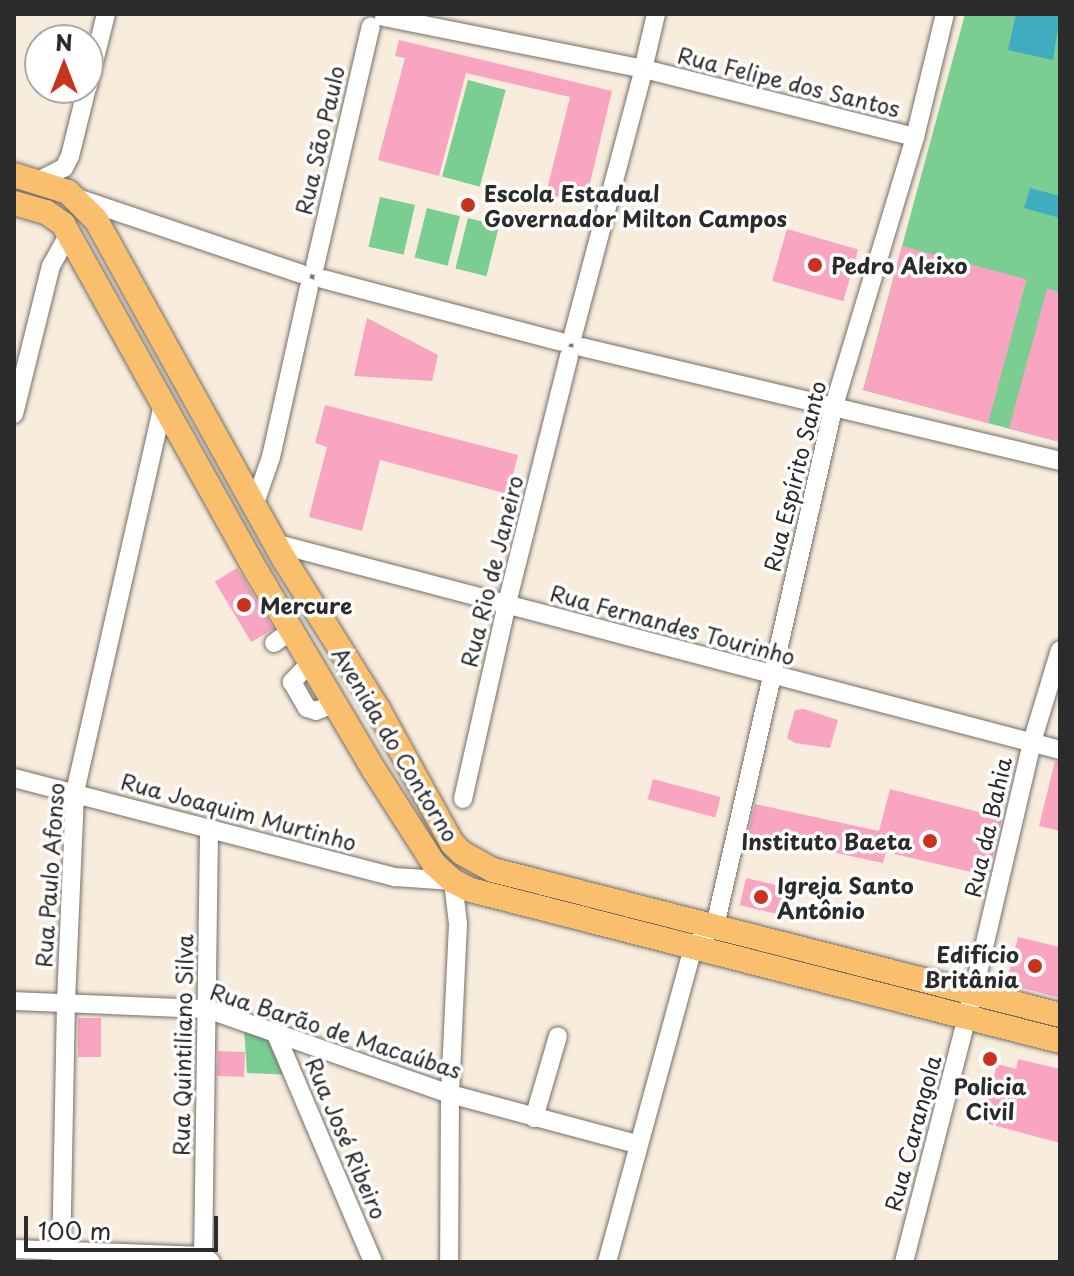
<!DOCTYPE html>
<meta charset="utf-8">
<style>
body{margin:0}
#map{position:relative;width:1074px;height:1276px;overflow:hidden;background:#f8eddd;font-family:"Playpen Sans",sans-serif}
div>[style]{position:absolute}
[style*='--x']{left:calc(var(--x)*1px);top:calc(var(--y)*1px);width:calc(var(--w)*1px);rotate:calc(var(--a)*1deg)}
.green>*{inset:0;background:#7ace91;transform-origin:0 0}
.water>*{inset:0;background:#40acbf}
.building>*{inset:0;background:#f9a4c0;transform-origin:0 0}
.roads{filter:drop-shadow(0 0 2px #736f69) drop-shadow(0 0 2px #736f69)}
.minor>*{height:18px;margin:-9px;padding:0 9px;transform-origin:9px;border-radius:9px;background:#fff}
.major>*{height:24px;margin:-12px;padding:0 12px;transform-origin:12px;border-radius:12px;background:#f9bf6d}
.dots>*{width:22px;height:22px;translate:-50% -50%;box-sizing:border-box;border:4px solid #fff;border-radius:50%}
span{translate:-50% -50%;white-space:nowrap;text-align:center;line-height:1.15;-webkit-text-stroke:7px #fff;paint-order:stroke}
.street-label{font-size:22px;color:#2b2b2b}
.poi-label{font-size:22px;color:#2b2b2b;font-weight:700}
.left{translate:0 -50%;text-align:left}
.right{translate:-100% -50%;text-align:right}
.frame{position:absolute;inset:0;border:16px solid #2b2b2b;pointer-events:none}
.north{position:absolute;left:24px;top:24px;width:80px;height:80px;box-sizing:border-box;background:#fff;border:2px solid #aaa;border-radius:50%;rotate:0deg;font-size:22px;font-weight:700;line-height:32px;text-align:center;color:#2b2b2b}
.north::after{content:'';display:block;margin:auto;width:28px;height:36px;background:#c8321e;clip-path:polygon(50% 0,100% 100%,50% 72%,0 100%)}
.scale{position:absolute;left:24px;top:1216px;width:194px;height:36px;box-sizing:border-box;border:4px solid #2b2b2b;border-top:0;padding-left:10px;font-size:24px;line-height:28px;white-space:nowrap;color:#2b2b2b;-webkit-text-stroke:6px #fff;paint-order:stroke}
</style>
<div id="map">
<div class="green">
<i style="clip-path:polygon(965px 14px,1060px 14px,1060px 442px,863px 390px)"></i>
<i style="left:468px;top:80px;width:39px;height:100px;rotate:15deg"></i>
<i style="left:380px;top:197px;width:36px;height:51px;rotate:13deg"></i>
<i style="left:427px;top:208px;width:34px;height:51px;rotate:14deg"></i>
<i style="left:468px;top:218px;width:32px;height:52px;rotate:14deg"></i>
<i style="clip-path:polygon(208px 1009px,275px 1034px,294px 1075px,247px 1073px,244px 1028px,208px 1020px)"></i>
</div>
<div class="water">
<i style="clip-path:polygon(1016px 14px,1060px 14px,1053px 60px,1008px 50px)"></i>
<i style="clip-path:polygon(1030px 188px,1060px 196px,1060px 218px,1024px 208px)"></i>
</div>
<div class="building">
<i style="clip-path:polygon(399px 40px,612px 91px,585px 204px,546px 194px,570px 97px,466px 73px,439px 176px,378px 160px,405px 58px,395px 56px)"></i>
<i style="left:787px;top:229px;width:74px;height:54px;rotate:16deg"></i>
<i style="left:902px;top:246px;width:129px;height:149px;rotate:15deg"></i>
<i style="clip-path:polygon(1047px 289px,1060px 292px,1060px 442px,1009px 428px)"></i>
<i style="clip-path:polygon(367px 318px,438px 355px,432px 381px,354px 376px)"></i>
<i style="clip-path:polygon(325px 405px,518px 455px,508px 494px,380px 460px,362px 531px,309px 517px,327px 447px,315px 443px)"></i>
<i style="left:237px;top:568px;width:71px;height:26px;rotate:59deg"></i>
<i style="clip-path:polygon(804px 709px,838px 720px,830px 748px,795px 743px,787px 738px,795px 710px)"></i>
<i style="clip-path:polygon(1055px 761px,1060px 762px,1060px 831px,1039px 826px)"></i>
<i style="left:653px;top:779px;width:70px;height:21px;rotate:15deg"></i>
<i style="clip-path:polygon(890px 789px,1002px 818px,988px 876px,886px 852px,883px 863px,748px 834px,755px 804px,879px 831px)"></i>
<i style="left:746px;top:878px;width:43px;height:28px;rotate:13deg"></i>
<i style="clip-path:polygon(1018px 937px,1060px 947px,1060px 998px,1006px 984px)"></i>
<i style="left:78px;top:1018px;width:23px;height:39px"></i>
<i style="left:218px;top:1051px;width:27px;height:25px;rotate:2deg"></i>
<i style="clip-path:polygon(1018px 1059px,1060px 1069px,1060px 1143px,982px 1122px,997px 1064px,1016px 1069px)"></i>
</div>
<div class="roads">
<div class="minor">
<i style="--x:384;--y:17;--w:255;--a:11.3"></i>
<i style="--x:645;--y:61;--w:48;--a:-76.8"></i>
<i style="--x:652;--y:71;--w:271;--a:14.1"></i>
<i style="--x:88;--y:86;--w:74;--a:-76"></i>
<i style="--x:38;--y:181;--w:29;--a:-27"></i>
<i style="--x:64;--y:168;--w:13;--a:-63"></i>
<i style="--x:70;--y:156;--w:70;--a:-76"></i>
<i style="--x:77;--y:198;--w:237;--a:18.7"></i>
<i style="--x:315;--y:266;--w:246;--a:-76.9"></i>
<i style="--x:323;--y:279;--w:246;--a:14.8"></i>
<i style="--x:573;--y:335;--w:265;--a:-75.1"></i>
<i style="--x:582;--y:347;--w:491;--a:13.4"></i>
<i style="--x:14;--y:414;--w:153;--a:-76"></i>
<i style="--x:51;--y:266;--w:37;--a:-61"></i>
<i style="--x:254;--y:506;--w:52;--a:-70.9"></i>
<i style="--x:271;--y:457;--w:174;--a:-77.4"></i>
<i style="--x:274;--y:543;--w:813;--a:14.75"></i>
<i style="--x:274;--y:643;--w:22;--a:-36"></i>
<i style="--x:311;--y:662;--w:28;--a:134"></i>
<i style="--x:292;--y:682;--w:30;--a:60"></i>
<i style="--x:307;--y:708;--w:9;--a:18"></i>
<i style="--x:316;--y:711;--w:22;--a:-22"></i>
<i style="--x:14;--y:778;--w:394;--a:14.6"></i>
<i style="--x:395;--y:877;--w:58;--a:3.9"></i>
<i style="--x:453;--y:881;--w:43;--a:83.4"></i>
<i style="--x:458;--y:924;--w:170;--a:92.7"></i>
<i style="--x:450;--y:1094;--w:168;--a:90.3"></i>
<i style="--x:463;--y:799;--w:201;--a:-77.3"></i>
<i style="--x:507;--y:603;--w:255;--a:-75.9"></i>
<i style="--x:14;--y:1001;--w:193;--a:2.4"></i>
<i style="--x:207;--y:1009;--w:257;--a:19.3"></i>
<i style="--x:450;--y:1094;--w:194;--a:15"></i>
<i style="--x:275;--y:1032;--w:250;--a:66.9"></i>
<i style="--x:534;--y:1118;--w:85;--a:-73.7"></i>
<i style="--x:14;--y:1249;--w:190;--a:2.1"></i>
<i style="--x:204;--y:1256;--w:9;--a:41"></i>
<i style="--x:61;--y:1262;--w:261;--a:-88.9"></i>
<i style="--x:66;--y:1001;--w:209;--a:-87.5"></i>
<i style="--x:75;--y:792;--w:398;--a:-77.2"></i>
<i style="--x:203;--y:1262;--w:433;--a:-89.2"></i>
<i style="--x:607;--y:1262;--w:329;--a:-74.7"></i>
<i style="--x:694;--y:945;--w:28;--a:-42"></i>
<i style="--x:715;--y:926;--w:530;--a:-77.14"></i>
<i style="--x:833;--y:409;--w:284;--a:-73.2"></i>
<i style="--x:915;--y:137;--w:127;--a:-76.3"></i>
<i style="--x:904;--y:1262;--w:277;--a:-75.6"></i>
<i style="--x:973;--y:994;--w:259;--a:-76.8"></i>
<i style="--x:1032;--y:742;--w:96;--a:-73.1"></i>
</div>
<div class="major">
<i style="--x:14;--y:175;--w:57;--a:17.5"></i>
<i style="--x:68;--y:192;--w:40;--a:45"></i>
<i style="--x:96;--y:220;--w:388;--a:61"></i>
<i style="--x:284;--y:559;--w:177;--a:57.9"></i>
<i style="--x:378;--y:709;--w:153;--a:61.1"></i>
<i style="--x:452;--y:843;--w:14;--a:45"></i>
<i style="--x:462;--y:853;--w:35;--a:29"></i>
<i style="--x:493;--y:870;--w:585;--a:14.34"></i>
<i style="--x:14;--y:203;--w:33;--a:16"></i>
<i style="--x:46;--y:212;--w:21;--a:35"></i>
<i style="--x:63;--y:224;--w:401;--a:60.9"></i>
<i style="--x:258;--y:574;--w:228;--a:59.4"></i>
<i style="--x:374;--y:770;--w:112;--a:57.4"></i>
<i style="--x:434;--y:864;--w:25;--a:42"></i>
<i style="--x:453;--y:881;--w:20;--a:27"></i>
<i style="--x:471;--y:890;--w:608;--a:14.38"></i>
</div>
</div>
<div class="dots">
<i style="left:468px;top:205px;background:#c8321e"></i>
<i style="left:815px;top:265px;background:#c8321e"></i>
<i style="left:244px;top:605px;background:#c8321e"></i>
<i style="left:930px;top:841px;background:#c8321e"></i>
<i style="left:761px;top:897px;background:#c8321e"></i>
<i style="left:1035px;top:966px;background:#c8321e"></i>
<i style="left:990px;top:1059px;background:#c8321e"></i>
</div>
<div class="street-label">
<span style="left:789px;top:81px;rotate:14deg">Rua Felipe dos Santos</span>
<span style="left:319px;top:140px;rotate:-77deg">Rua São Paulo</span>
<span style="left:794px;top:476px;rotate:-76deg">Rua Espírito Santo</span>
<span style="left:491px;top:571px;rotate:-76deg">Rua Rio de Janeiro</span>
<span style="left:673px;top:624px;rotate:15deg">Rua Fernandes Tourinho</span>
<span style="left:396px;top:744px;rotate:59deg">Avenida do Contorno</span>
<span style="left:239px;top:811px;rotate:15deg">Rua Joaquim Murtinho</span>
<span style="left:987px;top:827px;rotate:-77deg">Rua da Bahia</span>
<span style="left:49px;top:875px;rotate:-86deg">Rua Paulo Afonso</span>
<span style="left:336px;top:1030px;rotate:18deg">Rua Barão de Macaúbas</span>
<span style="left:182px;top:1045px;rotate:-89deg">Rua Quintiliano Silva</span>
<span style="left:912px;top:1133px;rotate:-75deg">Rua Carangola</span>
<span style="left:347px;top:1138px;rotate:67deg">Rua José Ribeiro</span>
</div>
<div class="poi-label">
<span class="left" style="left:484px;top:205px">Escola Estadual<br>Governador Milton Campos</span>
<span class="left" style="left:831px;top:265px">Pedro Aleixo</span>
<span class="left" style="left:260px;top:605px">Mercure</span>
<span class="right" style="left:912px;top:841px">Instituto Baeta</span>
<span class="left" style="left:777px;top:897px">Igreja Santo<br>Antônio</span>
<span class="right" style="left:1019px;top:966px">Edifício<br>Britânia</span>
<span style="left:990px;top:1098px">Policia<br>Civil</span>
</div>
<div class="frame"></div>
<div class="north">N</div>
<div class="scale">100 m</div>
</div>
